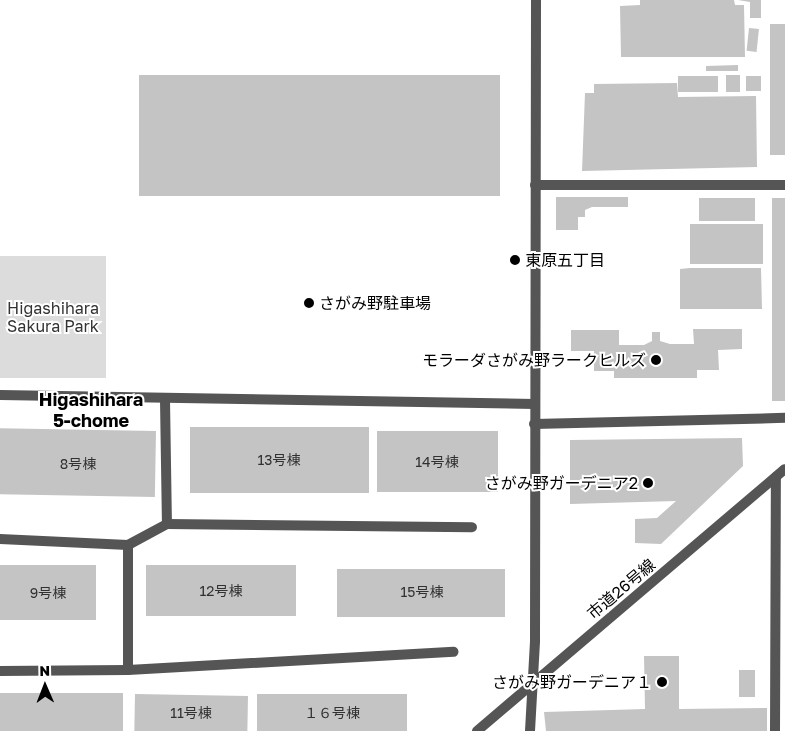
<!DOCTYPE html>
<meta charset="utf-8">
<style>
body{margin:0}
#map{position:relative;width:785px;height:731px;overflow:hidden;background:#fff;font-family:"Golos Text","Noto Sans JP",sans-serif}
div>[style]{position:absolute}
[style*='--x']{left:calc(var(--x)*1px);top:calc(var(--y)*1px);width:calc(var(--w)*1px);rotate:calc(var(--a)*1deg)}
.green>*{inset:0;background:#dcdcdc;transform-origin:0 0}
.building>*{inset:0;background:#c4c4c4;transform-origin:0 0}
.service>*{height:10px;margin:-5px;padding:0 5px;transform-origin:5px;border-radius:5px;background:#555}
.minor>*{height:10px;margin:-5px;padding:0 5px;transform-origin:5px;border-radius:5px;background:#555}
.tertiary>*{height:10px;margin:-5px;padding:0 5px;transform-origin:5px;border-radius:5px;background:#555}
.dots>*{width:14px;height:14px;translate:-50% -50%;box-sizing:border-box;border:2px solid #fff;border-radius:50%}
span{translate:-50% -50%;white-space:nowrap;text-align:center;line-height:1.15;-webkit-text-stroke:4px #fff;paint-order:stroke}
.number-label{font-size:14px;color:#313131}
.number-label span{-webkit-text-stroke-width:0}
.poi-label{font-size:16px;color:#000}
.left{translate:0 -50%;text-align:left}
.right{translate:-100% -50%;text-align:right}
.park-label{font-size:16px;color:#333}
.street-label{font-size:16px;color:#000}
.neighbourhood-label{font-size:18px;color:#000;font-weight:700}
.north{position:absolute;left:20px;top:661px;width:50px;height:50px;-webkit-text-stroke:4px #fff;paint-order:stroke;rotate:359deg;font-size:14px;font-weight:700;line-height:20px;text-align:center;color:#000}
.north::after{content:'';display:block;margin:auto;width:18px;height:22px;background:#000;clip-path:polygon(50% 0,100% 100%,50% 72%,0 100%)}
</style>
<div id="map">
<div class="green">
<i style="left:0;top:256px;width:106px;height:122px"></i>
</div>
<div class="building">
<i style="clip-path:polygon(640px 0,734px 0,735px 5px,744px 5px,745px 57px,621px 57px,620px 6px,640px 5px)"></i>
<i style="clip-path:polygon(738px 0,761px 0,761px 18px,750px 18px,750px 2px)"></i>
<i style="left:770px;top:24px;width:15px;height:131px"></i>
<i style="left:749px;top:28px;width:10px;height:23px;rotate:6deg"></i>
<i style="clip-path:polygon(738px 65px,738px 71px,706px 71px,706px 66px)"></i>
<i style="left:139px;top:75px;width:361px;height:121px"></i>
<i style="left:726px;top:75px;width:14px;height:17px"></i>
<i style="left:678px;top:76px;width:40px;height:16px"></i>
<i style="left:746px;top:76px;width:15px;height:15px"></i>
<i style="clip-path:polygon(677px 83px,678px 97px,756px 96px,757px 167px,582px 171px,585px 93px,594px 93px,594px 84px)"></i>
<i style="clip-path:polygon(556px 197px,628px 197px,628px 207px,592px 207px,585px 210px,585px 217px,578px 217px,578px 230px,556px 230px)"></i>
<i style="left:755px;top:198px;width:23px;height:56px;rotate:90deg"></i>
<i style="left:772px;top:198px;width:13px;height:203px"></i>
<i style="left:690px;top:224px;width:73px;height:40px"></i>
<i style="clip-path:polygon(690px 268px,761px 268px,762px 309px,680px 309px,680px 269px)"></i>
<i style="clip-path:polygon(693px 329px,742px 329px,742px 349px,718px 350px,719px 370px,697px 370px,697px 378px,614px 378px,614px 371px,594px 371px,594px 351px,571px 351px,571px 330px,619px 330px,619px 345px,644px 345px,652px 341px,652px 332px,660px 332px,660px 341px,670px 344px,694px 344px)"></i>
<i style="left:190px;top:427px;width:179px;height:66px"></i>
<i style="left:156px;top:431px;width:66px;height:156px;rotate:91deg"></i>
<i style="left:377px;top:431px;width:121px;height:61px"></i>
<i style="clip-path:polygon(742px 438px,743px 466px,661px 544px,635px 543px,635px 519px,657px 518px,676px 501px,570px 504px,570px 440px)"></i>
<i style="left:0;top:565px;width:96px;height:55px"></i>
<i style="left:146px;top:565px;width:150px;height:51px"></i>
<i style="left:337px;top:569px;width:168px;height:48px"></i>
<i style="clip-path:polygon(644px 656px,679px 656px,679px 709px,767px 708px,767px 731px,546px 731px,544px 712px,645px 709px)"></i>
<i style="left:739px;top:670px;width:16px;height:27px"></i>
<i style="left:0;top:693px;width:123px;height:38px"></i>
<i style="left:135px;top:694px;width:113px;height:37px;rotate:1deg"></i>
<i style="left:257px;top:694px;width:150px;height:37px"></i>
</div>
<div class="service">
<i style="--x:165;--y:400;--w:124;--a:89.1"></i>
<i style="--x:0;--y:539;--w:128;--a:2.7"></i>
<i style="--x:128;--y:545;--w:44;--a:-28.3"></i>
<i style="--x:167;--y:524;--w:305;--a:0.6"></i>
<i style="--x:128;--y:545;--w:125;--a:90"></i>
<i style="--x:0;--y:671;--w:128;--a:-0.4"></i>
<i style="--x:128;--y:670;--w:326;--a:-3.2"></i>
</div>
<div class="minor">
<i style="--x:535;--y:185;--w:250;--a:0"></i>
<i style="--x:0;--y:395;--w:535;--a:0.96"></i>
<i style="--x:534;--y:424;--w:251;--a:-1.4"></i>
<i style="--x:775;--y:731;--w:254;--a:-89.8"></i>
</div>
<div class="tertiary">
<i style="--x:477;--y:731;--w:404;--a:-40.4"></i>
<i style="--x:530;--y:731;--w:90;--a:-86.8"></i>
<i style="--x:535;--y:641;--w:641;--a:-89.91"></i>
</div>
<div class="dots">
<i style="left:515px;top:260px;background:#000"></i>
<i style="left:309px;top:303px;background:#000"></i>
<i style="left:656px;top:360px;background:#000"></i>
<i style="left:648px;top:483px;background:#000"></i>
<i style="left:662px;top:682px;background:#000"></i>
</div>
<div class="number-label">
<span style="left:279px;top:460px">13号棟</span>
<span style="left:437px;top:462px">14号棟</span>
<span style="left:78px;top:464px">8号棟</span>
<span style="left:221px;top:591px">12号棟</span>
<span style="left:422px;top:592px">15号棟</span>
<span style="left:48px;top:593px">9号棟</span>
<span style="left:191px;top:713px">11号棟</span>
<span style="left:332px;top:713px">１６号棟</span>
</div>
<div class="poi-label">
<span class="left" style="left:525px;top:260px">東原五丁目</span>
<span class="left" style="left:319px;top:303px">さがみ野駐車場</span>
<span class="right" style="left:646px;top:360px">モラーダさがみ野ラークヒルズ</span>
<span class="right" style="left:638px;top:483px">さがみ野ガーデニア2</span>
<span class="right" style="left:652px;top:682px">さがみ野ガーデニア１</span>
</div>
<div class="park-label">
<span style="left:53px;top:317px">Higashihara<br>Sakura Park</span>
</div>
<div class="street-label">
<span style="left:621px;top:589px;rotate:-40deg">市道26号線</span>
</div>
<div class="neighbourhood-label">
<span style="left:91px;top:410px">Higashihara<br>5-chome</span>
</div>
<div class="north">N</div>
</div>
